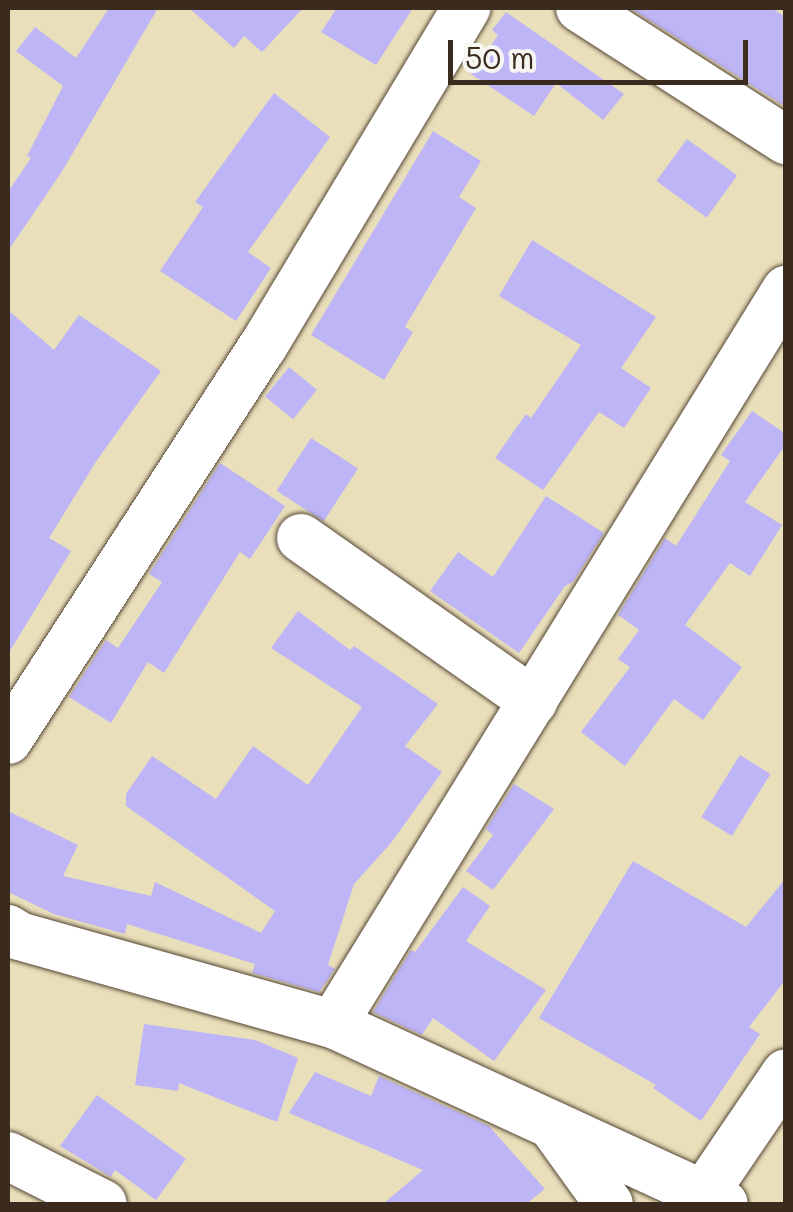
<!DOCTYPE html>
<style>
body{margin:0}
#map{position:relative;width:793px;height:1212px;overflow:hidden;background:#e9dfba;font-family:Mali,sans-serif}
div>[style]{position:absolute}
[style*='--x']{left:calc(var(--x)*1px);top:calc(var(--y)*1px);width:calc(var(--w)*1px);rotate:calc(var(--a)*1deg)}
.building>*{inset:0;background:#beb5f7;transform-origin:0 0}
.roads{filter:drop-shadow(0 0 2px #554535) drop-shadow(0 0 2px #554535)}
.minor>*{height:48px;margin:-24px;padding:0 24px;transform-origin:24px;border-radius:24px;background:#fff}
span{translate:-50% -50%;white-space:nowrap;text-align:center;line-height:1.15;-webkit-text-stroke:10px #f6f6f2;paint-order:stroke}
.frame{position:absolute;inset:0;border:10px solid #3b2a1e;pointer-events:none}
.scale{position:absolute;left:448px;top:40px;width:300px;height:45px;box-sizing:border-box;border:5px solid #3b2a1e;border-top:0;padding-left:12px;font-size:30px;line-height:35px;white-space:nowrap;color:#3b2a1e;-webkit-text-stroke:8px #f6f6f2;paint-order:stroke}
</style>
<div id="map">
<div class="building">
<i style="clip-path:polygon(109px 8px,158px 8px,61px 173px,8px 251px,8px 192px,31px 158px,27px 156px,63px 86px,16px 51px,35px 27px,76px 58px)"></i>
<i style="clip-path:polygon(189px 8px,303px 8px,262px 52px,244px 36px,234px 48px)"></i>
<i style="clip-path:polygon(337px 8px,413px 8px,376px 65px,321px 32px)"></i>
<i style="clip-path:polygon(630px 8px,771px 8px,786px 17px,786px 107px)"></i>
<i style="clip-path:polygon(506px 12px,624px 94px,603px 120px,556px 83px,534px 116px,471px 74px,498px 35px,492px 30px)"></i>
<i style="clip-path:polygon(274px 93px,330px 137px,248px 252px,271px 268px,236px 321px,160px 271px,203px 207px,195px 202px)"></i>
<i style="clip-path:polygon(433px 131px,481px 161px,459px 197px,476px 208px,405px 327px,413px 332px,384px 380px,311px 335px)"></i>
<i style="left:687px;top:139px;width:62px;height:52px;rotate:36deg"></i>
<i style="clip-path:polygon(532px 240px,656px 317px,621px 368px,651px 388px,624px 428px,599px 412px,543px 490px,495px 458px,526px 414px,531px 418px,581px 345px,499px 296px)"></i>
<i style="clip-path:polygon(8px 310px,54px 350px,79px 315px,161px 371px,97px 460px,49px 538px,71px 551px,8px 654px)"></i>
<i style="left:289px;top:367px;width:36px;height:38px;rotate:39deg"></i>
<i style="clip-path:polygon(752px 411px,786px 434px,786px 444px,745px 502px,782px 525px,750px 576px,730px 563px,685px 625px,742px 667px,703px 720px,674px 699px,625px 766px,581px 732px,630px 667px,618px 659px,639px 630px,618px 615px,665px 538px,676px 546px,730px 461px,721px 455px)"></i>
<i style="left:311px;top:438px;width:56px;height:63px;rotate:33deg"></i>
<i style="clip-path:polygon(220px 463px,285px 506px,250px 559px,240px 552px,164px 673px,148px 662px,111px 723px,69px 697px,106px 640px,118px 648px,162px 582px,149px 574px)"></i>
<i style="clip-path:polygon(546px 496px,604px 533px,573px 582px,565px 586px,519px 653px,430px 591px,458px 552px,493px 577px)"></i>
<i style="clip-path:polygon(298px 611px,350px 650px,354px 646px,438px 704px,405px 746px,442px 772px,391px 843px,354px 884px,328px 965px,335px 969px,319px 992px,252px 973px,255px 964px,127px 924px,125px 934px,54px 914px,8px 892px,8px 811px,78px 845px,63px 876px,151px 896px,155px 882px,261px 933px,275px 911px,126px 806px,126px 794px,152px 756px,216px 799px,253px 746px,308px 785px,362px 707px,271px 648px)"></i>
<i style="left:740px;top:755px;width:36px;height:73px;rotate:32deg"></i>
<i style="clip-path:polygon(514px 784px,554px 809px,493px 890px,466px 871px,493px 835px,486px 829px)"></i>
<i style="clip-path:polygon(633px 861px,746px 927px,786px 878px,786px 979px,749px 1027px,760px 1034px,701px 1121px,653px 1088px,656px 1085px,539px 1018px)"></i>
<i style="clip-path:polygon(463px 887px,490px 906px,466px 941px,546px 990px,494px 1061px,433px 1018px,422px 1035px,373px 1012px,411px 950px,415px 952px)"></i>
<i style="clip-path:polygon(144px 1024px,255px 1040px,298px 1058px,277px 1122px,179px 1083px,178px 1091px,135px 1085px)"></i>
<i style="clip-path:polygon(315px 1072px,371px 1096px,379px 1076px,489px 1126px,545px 1189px,526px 1204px,383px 1204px,423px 1170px,289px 1113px)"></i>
<i style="clip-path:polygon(97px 1095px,186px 1159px,156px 1200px,115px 1170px,111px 1177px,60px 1146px)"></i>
</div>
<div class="roads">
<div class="minor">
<i style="--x:580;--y:8;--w:245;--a:32.7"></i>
<i style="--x:301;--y:538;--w:284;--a:35.1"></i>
<i style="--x:8;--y:740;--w:467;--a:-57.1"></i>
<i style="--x:262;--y:348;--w:397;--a:-59"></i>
<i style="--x:8;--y:929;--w:13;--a:32"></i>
<i style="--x:19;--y:936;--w:326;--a:15.7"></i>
<i style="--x:333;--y:1024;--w:430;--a:24.7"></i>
<i style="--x:333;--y:1024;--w:863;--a:-58.32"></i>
<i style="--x:552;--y:1125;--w:97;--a:54.2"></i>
<i style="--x:8;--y:1156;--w:106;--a:26.8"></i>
<i style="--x:697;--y:1204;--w:158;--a:-55.8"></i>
</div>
</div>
<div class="frame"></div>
<div class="scale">50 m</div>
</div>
